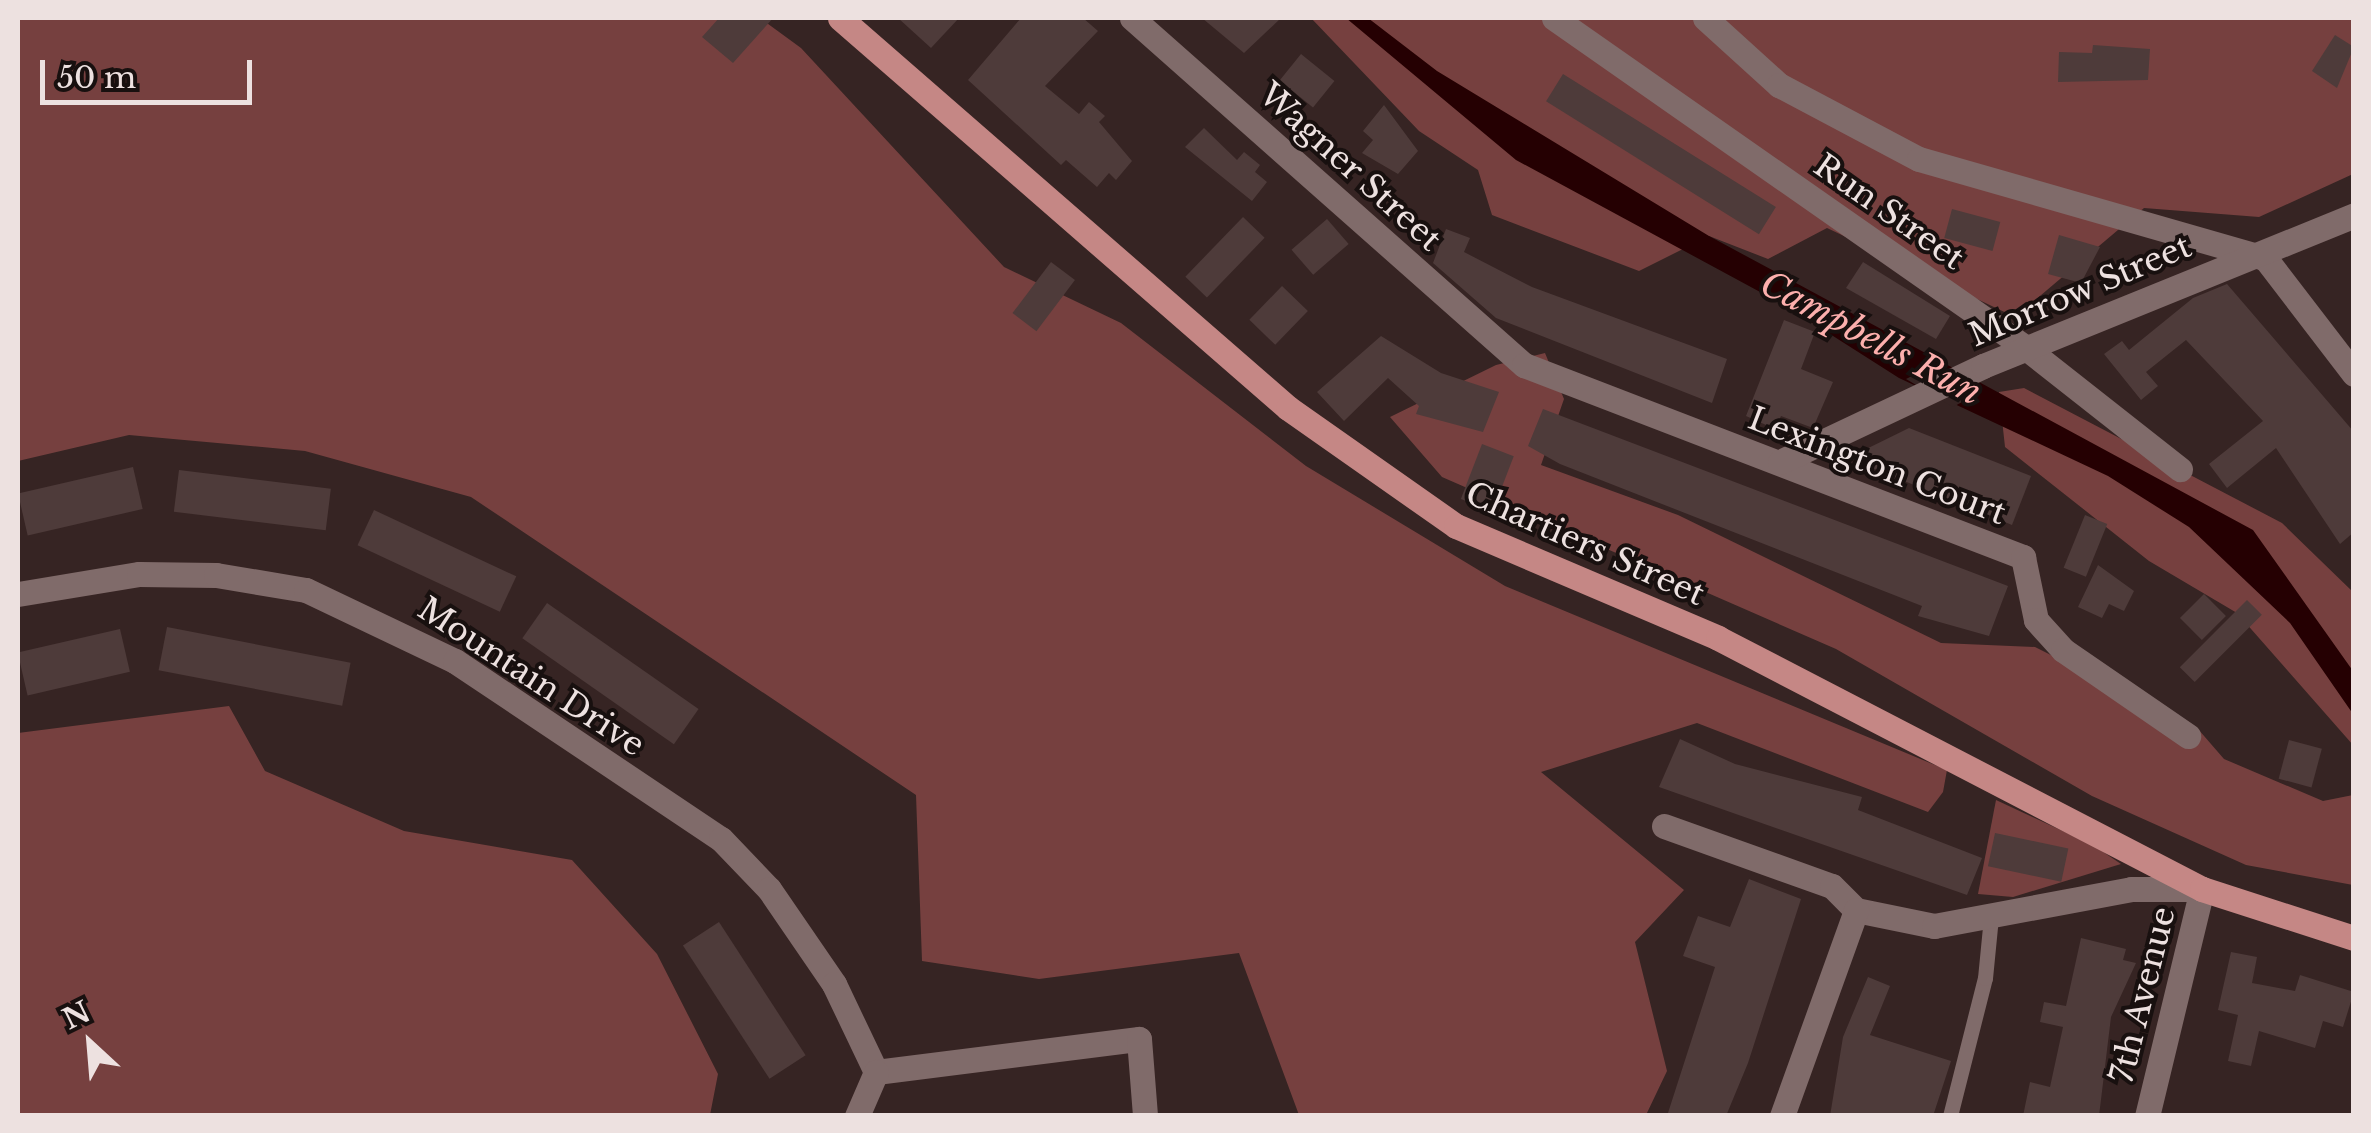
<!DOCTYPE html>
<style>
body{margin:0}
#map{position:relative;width:2371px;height:1133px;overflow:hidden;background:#362423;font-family:"Libre Baskerville",serif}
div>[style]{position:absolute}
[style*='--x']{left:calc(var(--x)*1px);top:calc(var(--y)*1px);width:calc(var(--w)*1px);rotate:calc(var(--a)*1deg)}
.green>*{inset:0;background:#76403f}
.water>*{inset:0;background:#250002}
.pier>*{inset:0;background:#362423}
.building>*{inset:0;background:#4e3b3a;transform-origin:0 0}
.lane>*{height:15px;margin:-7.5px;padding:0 7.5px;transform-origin:7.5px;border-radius:7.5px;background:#806b6a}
.street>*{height:25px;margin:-12.5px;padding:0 12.5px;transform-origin:12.5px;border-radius:12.5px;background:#806b6a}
.primary>*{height:25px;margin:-12.5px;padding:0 12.5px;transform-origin:12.5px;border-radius:12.5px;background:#c58785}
span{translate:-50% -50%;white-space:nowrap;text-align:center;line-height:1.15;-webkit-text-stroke:8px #18100f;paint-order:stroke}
.street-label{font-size:32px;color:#ede1e0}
.water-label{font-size:35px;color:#fcafad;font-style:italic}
.frame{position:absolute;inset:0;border:20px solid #ede1e0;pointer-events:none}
.north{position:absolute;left:40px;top:993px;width:100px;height:100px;-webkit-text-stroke:8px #18100f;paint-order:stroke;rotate:334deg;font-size:28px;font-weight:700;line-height:40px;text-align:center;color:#ede1e0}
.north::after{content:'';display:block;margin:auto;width:35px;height:45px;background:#ede1e0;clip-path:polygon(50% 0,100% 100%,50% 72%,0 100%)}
.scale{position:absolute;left:40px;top:60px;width:212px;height:45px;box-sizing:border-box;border:5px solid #ede1e0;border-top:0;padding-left:12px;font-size:30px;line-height:35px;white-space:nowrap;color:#ede1e0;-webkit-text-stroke:8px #18100f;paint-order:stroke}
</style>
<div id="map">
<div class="green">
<i style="clip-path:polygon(18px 18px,760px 18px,801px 48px,1004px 267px,1121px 323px,1306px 466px,1505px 586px,1947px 770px,1943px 792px,1928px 812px,1697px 723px,1541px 772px,1684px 890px,1635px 942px,1667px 1071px,1646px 1115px,1299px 1115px,1239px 953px,1039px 979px,922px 961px,916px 795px,471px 497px,305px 451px,129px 435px,18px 461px)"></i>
<i style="clip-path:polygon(1311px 18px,2353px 18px,2353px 174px,2259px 217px,2144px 208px,2015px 317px,1827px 228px,1768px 259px,1709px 236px,1639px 271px,1492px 215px,1478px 170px,1419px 131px)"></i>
<i style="clip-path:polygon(1545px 353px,1564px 399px,1541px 465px,1678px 515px,1941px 643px,2035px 647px,2198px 729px,2224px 759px,2323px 801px,2353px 795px,2353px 885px,2246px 865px,2092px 796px,1836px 649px,1442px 477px,1390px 417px,1496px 365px)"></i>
<i style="clip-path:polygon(2024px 388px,2282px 523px,2353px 592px,2353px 745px,2237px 613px,2149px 561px,2005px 447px,1999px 392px)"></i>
<i style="clip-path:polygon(229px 706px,265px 771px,404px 831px,572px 860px,657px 954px,718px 1074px,710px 1115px,18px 1115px,18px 733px)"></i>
<i style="clip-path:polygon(1996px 800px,2093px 845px,2121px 864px,2013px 897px,1978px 894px)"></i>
</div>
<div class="water">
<i style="clip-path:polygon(1346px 18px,1368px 18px,1437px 71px,1709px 236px,2253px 530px,2353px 671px,2353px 714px,2290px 623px,2189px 527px,2108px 476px,1899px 378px,1786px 306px,1516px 160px)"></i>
</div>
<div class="pier">
<i style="clip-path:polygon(1936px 364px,1982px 391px,1953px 407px,1906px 379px)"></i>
</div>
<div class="building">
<i style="clip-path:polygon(719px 18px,773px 18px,733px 63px,702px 37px)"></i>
<i style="clip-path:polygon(898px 18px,959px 18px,931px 48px)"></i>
<i style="clip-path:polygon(1021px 18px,1083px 18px,1098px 31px,1045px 86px,1079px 114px,1089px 102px,1105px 116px,1099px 122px,1132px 161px,1116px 180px,1109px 173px,1097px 187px,1066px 160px,1061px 165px,968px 80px)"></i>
<i style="clip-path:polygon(1202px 18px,1281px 18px,1244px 53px)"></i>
<i style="clip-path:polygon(2335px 35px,2354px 47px,2337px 88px,2312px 71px)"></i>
<i style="clip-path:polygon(2093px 45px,2150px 49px,2148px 80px,2058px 82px,2059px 52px,2092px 53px)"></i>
<i style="left:1301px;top:54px;width:43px;height:34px;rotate:39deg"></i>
<i style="left:1563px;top:74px;width:251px;height:32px;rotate:32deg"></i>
<i style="clip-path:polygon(1384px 105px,1418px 151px,1398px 174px,1362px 153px,1373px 140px,1363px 131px)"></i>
<i style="clip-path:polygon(1204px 128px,1237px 160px,1244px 152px,1260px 165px,1255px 172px,1267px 182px,1252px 201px,1185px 147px)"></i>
<i style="left:1952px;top:209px;width:50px;height:30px;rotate:15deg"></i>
<i style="left:1243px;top:217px;width:30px;height:83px;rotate:44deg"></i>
<i style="left:1327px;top:219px;width:33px;height:47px;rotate:49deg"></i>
<i style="clip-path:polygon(1446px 229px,1470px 238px,1464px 252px,1532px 287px,1727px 359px,1712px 403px,1496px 318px,1433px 263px)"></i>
<i style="clip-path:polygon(2059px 235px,2100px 247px,2081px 283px,2048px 274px)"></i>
<i style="left:1051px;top:262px;width:30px;height:64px;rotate:37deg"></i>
<i style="clip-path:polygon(1863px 262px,1950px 316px,1936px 339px,1846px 288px)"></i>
<i style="clip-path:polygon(2227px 284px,2354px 432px,2354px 532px,2340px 544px,2276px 448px,2227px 488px,2209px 464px,2263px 421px,2186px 340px,2146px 372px,2158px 386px,2141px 400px,2104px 354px,2122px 341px,2129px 350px,2193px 298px)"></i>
<i style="left:1282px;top:286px;width:36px;height:47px;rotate:44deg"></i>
<i style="clip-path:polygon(1784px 320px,1815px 332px,1801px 369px,1833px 382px,1813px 428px,1781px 416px,1775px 429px,1746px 416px)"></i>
<i style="clip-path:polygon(1381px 336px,1441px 373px,1499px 392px,1483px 432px,1416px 414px,1419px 406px,1388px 378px,1344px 421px,1317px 392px)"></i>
<i style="clip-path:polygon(1543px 409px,2008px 586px,1989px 636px,1918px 616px,1922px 606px,1560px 464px,1528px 446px)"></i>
<i style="clip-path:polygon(1909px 428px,2031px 476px,2012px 525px,1848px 458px)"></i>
<i style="left:1482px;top:444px;width:34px;height:59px;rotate:21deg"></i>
<i style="left:133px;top:467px;width:43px;height:118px;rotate:77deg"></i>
<i style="left:179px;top:470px;width:153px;height:42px;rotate:7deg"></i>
<i style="left:374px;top:510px;width:157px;height:39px;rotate:25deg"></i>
<i style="left:2085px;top:515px;width:24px;height:57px;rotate:22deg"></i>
<i style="clip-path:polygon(2098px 565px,2134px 591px,2124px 611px,2109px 604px,2102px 618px,2078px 607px)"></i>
<i style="left:2204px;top:594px;width:31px;height:34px;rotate:45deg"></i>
<i style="left:2247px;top:600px;width:21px;height:95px;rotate:45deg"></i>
<i style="left:547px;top:603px;width:185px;height:43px;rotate:35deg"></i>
<i style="left:167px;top:627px;width:187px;height:44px;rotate:11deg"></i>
<i style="left:120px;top:629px;width:44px;height:105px;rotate:77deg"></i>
<i style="clip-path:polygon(1680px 739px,1735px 764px,1862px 797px,1858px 810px,1982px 858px,1967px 895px,1659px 787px)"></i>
<i style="left:2289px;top:740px;width:34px;height:40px;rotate:15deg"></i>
<i style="left:1995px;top:833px;width:75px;height:34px;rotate:12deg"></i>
<i style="clip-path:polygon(1749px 879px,1801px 899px,1748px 1063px,1726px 1116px,1667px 1116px,1715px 967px,1683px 956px,1698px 916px,1730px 927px)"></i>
<i style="left:719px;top:922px;width:159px;height:43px;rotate:57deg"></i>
<i style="clip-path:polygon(2081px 938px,2126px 949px,2123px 960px,2136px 963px,2111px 1017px,2099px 1116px,2023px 1116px,2030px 1082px,2050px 1087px,2063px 1027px,2040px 1022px,2044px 1002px,2066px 1006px)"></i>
<i style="clip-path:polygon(2231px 952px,2257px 957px,2252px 983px,2295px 991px,2300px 975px,2354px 992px,2343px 1027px,2323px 1021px,2315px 1048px,2259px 1031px,2251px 1066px,2228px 1061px,2238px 1015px,2218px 1010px)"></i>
<i style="clip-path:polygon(1868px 977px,1890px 986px,1870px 1035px,1951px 1061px,1933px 1116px,1830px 1116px,1843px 1037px)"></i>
</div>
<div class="lane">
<i style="--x:1950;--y:1116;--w:142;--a:-75.8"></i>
<i style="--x:1985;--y:978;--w:61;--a:-84.4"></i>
</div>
<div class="street">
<i style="--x:1132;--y:18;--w:524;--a:41.52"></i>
<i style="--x:1524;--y:365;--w:535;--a:21.05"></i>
<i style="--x:2023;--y:557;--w:64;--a:78.3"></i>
<i style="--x:2036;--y:620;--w:40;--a:48"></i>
<i style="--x:2063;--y:650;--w:152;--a:34.5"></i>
<i style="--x:1554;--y:18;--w:576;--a:34.96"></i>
<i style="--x:2026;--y:348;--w:196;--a:38.2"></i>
<i style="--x:1705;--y:18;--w:100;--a:42.2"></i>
<i style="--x:1779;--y:85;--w:158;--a:27.9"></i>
<i style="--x:1919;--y:159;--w:360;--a:16"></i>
<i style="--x:2265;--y:258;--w:146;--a:52.5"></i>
<i style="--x:1780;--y:462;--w:225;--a:-25.3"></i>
<i style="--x:1983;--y:366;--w:401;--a:-22.1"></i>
<i style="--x:18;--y:594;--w:123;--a:-9.4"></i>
<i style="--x:139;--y:574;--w:77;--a:0.7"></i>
<i style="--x:216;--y:575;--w:91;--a:9.5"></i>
<i style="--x:306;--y:590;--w:165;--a:25.5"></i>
<i style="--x:455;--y:661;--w:320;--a:33.8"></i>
<i style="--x:721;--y:839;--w:69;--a:46.2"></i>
<i style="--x:769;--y:889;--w:115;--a:55.6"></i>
<i style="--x:834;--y:984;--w:98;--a:64.5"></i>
<i style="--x:1664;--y:826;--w:178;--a:19.7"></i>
<i style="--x:1832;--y:886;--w:34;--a:45"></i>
<i style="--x:1856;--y:910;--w:80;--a:11.6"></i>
<i style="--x:1934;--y:926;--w:200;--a:-10.6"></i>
<i style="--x:2131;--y:889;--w:71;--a:0"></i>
<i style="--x:2202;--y:889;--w:234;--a:103.6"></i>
<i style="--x:876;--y:1072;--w:265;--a:-7.2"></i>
<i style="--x:1139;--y:1039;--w:77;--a:85.5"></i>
<i style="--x:857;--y:1116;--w:48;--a:-66.6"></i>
<i style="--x:1782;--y:1116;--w:219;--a:-70.2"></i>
</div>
<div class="primary">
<i style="--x:840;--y:18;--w:594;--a:41.04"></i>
<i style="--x:1288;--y:408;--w:205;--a:35.1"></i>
<i style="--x:1456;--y:526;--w:285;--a:23.1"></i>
<i style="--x:1718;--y:638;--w:545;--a:27.41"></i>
<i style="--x:2202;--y:889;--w:160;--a:17.9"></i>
</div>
<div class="street-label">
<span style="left:1350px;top:167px;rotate:42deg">Wagner Street</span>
<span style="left:1889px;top:212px;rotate:35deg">Run Street</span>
<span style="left:2080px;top:291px;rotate:-23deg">Morrow Street</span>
<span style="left:1877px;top:466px;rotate:21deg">Lexington Court</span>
<span style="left:1585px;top:544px;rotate:24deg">Chartiers Street</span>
<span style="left:531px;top:677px;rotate:33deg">Mountain Drive</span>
<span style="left:2143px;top:995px;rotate:-76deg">7th Avenue</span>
</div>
<div class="water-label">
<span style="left:1871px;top:338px;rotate:28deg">Campbells Run</span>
</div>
<div class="frame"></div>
<div class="north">N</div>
<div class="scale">50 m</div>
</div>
